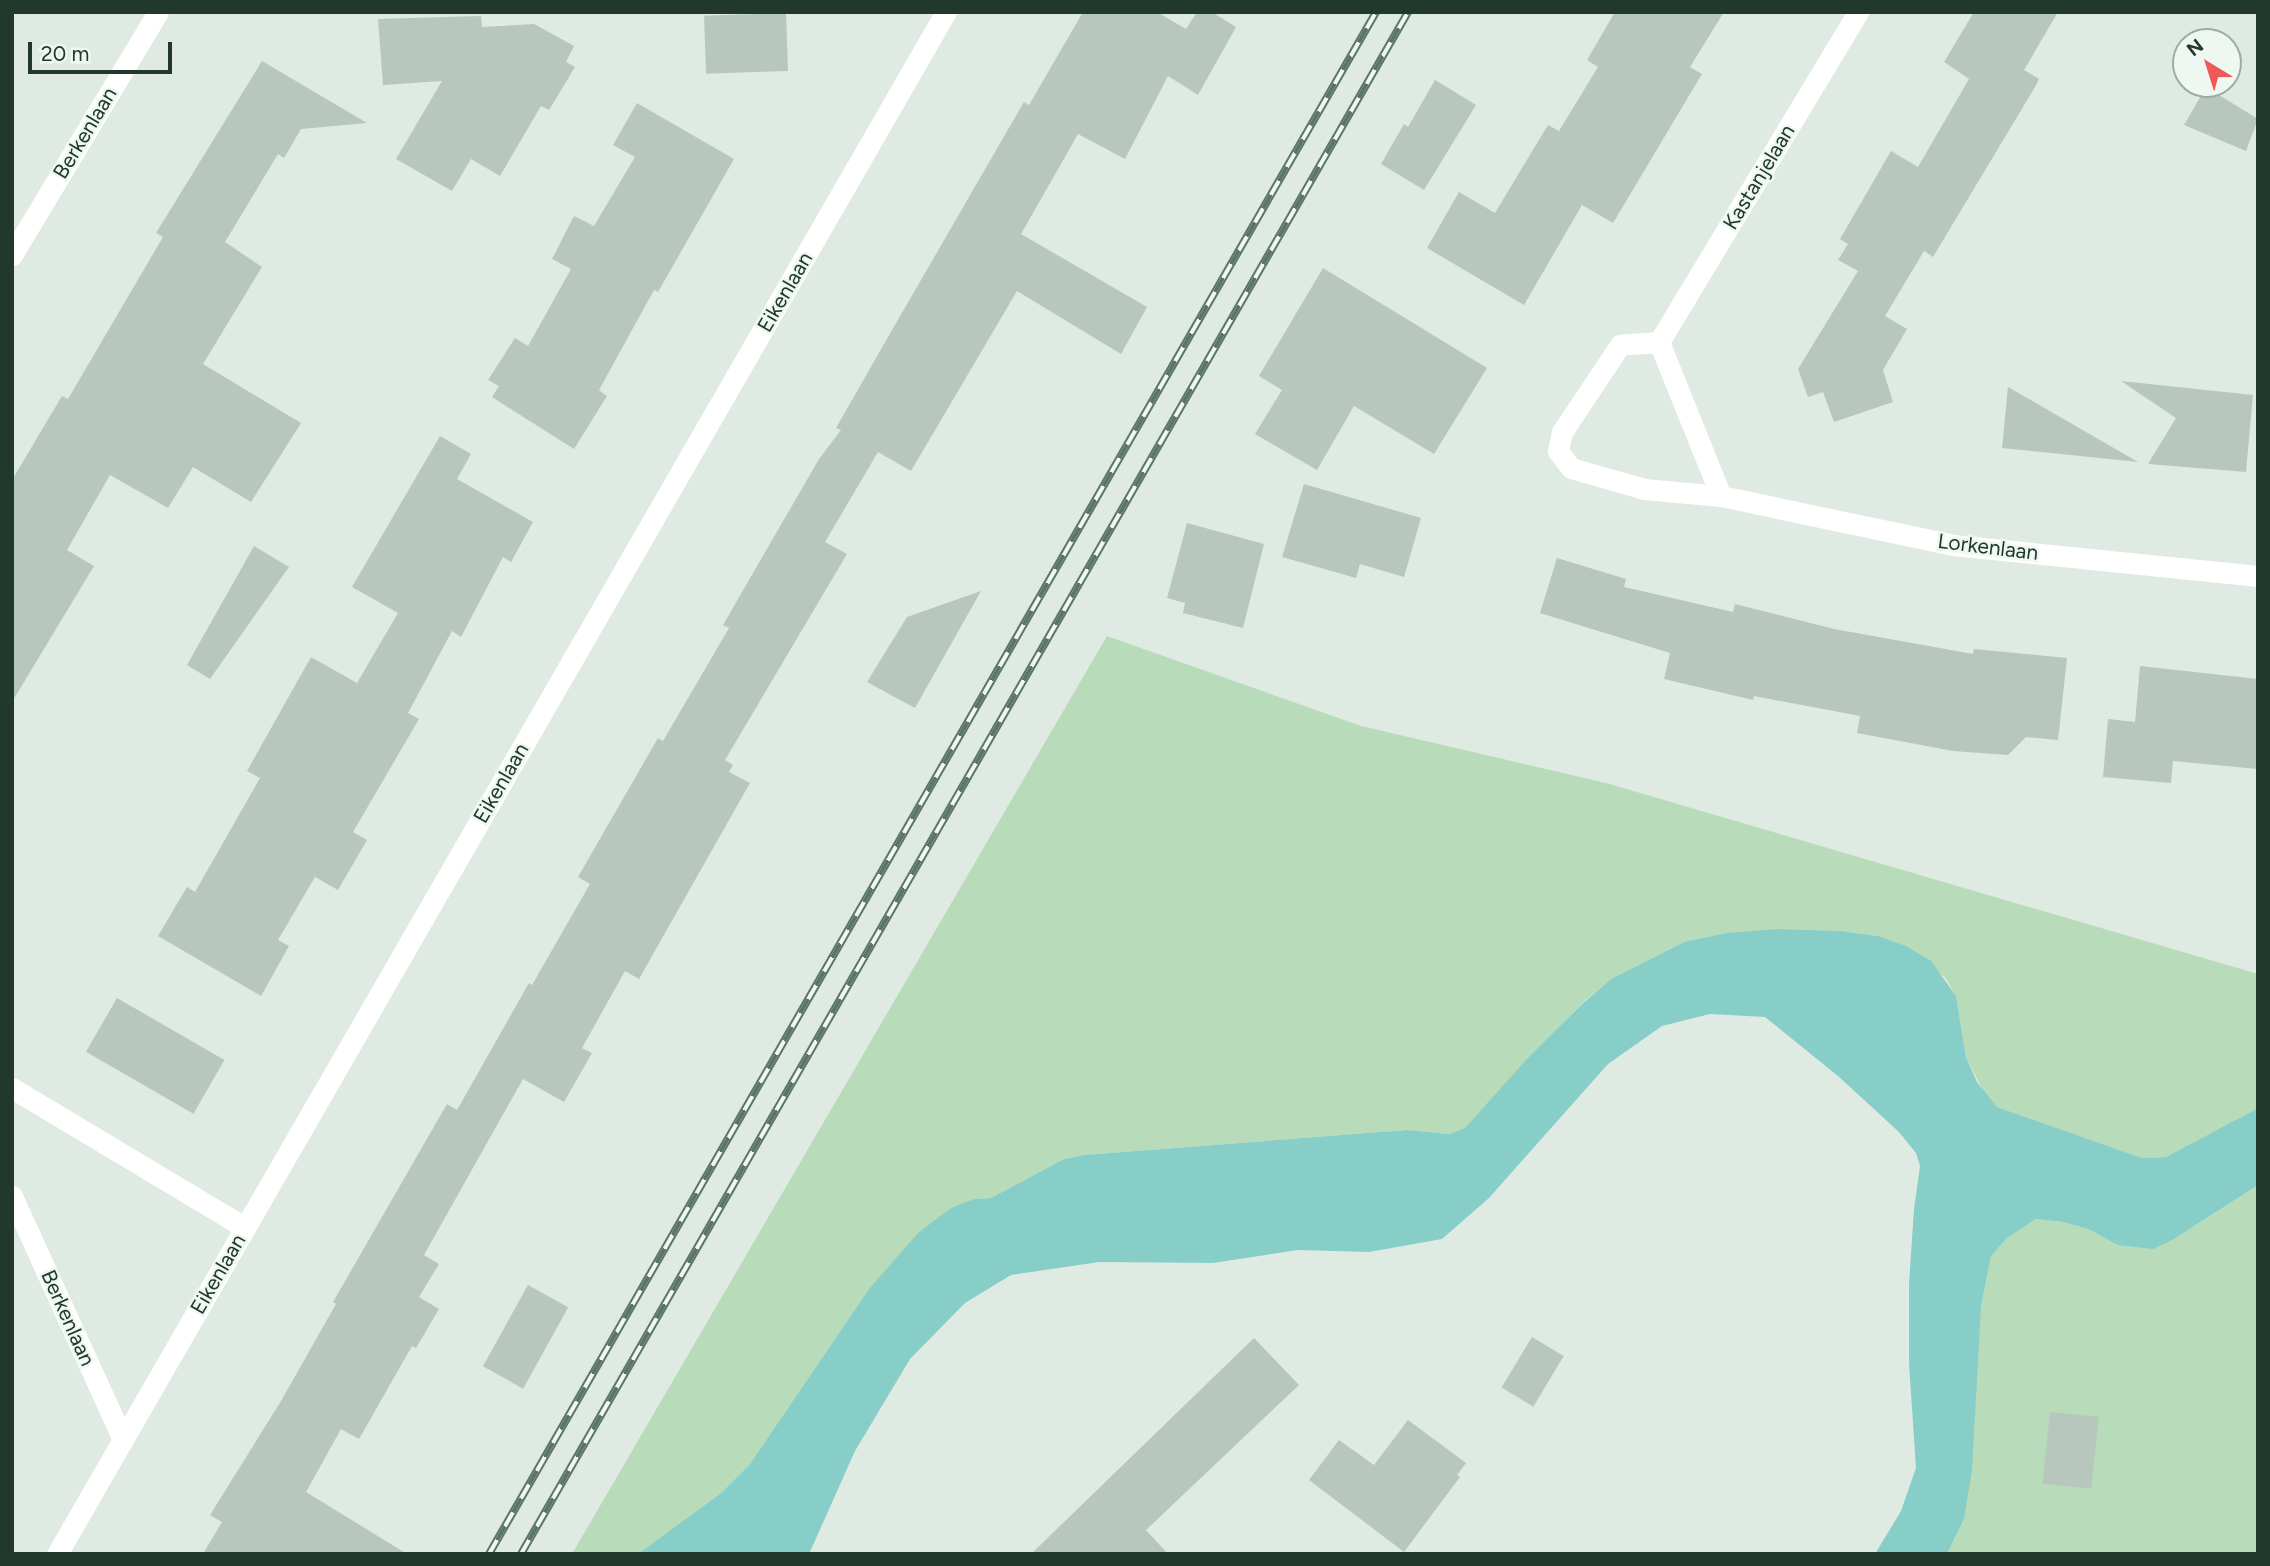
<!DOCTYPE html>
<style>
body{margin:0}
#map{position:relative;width:2270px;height:1566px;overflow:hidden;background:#dfeae2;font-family:Figtree,sans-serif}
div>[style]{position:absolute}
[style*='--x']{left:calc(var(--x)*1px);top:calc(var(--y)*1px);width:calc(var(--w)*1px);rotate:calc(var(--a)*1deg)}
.green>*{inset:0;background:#b8dbb9}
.water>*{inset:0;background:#88cec8}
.building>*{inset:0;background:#b7c7bd;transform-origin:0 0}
.minor>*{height:21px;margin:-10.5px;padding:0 10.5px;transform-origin:10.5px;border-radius:10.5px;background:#fff}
.rail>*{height:8px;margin-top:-4px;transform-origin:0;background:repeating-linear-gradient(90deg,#eff7f1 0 16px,#5b7567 0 32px);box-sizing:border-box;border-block:2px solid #5b7567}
span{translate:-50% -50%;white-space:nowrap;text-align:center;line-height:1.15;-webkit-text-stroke:5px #eff7f1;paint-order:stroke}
.street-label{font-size:21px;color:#21392d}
.frame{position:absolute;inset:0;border:14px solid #21392d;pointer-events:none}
.north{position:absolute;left:2172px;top:28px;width:70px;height:70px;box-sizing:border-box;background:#eff7f1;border:2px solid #9daba3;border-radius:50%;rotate:322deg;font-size:19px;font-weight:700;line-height:28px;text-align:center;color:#21392d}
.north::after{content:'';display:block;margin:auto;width:24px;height:32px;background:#ee5a59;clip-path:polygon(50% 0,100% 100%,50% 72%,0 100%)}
.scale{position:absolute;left:28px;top:42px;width:144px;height:32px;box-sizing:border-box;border:4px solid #21392d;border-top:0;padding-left:9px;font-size:21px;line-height:24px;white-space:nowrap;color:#21392d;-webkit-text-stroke:5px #eff7f1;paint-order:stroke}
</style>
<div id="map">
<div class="green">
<i style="clip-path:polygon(1107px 636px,1361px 726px,1606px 783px,2258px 974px,2258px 1108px,2166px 1157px,2142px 1158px,1997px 1107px,1988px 1100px,1966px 1057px,1956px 996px,1945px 977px,1878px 936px,1841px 931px,1779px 929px,1684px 942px,1611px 979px,1583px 1002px,1465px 1128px,1449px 1134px,1407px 1130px,1084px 1155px,1064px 1159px,991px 1198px,973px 1199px,869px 1289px,750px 1464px,721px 1493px,638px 1554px,572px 1554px)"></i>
<i style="clip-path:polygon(2258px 1185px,2258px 1554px,1947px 1554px,1964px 1519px,1981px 1307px,1991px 1256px,2007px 1238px,2036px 1219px,2063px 1222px,2088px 1229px,2118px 1245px,2174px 1239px)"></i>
</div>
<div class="water">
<i style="clip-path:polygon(1779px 929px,1841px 931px,1878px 936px,1906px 946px,1931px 961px,1956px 996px,1966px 1057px,1977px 1082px,1997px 1107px,2142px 1158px,2166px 1157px,2258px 1108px,2258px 1185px,2174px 1239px,2153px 1249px,2118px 1245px,2088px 1229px,2063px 1222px,2036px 1219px,2007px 1238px,1991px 1256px,1981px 1307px,1972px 1470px,1964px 1519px,1947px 1554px,1875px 1554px,1901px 1511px,1916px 1468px,1909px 1364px,1909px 1284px,1914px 1209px,1920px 1166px,1916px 1153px,1899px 1132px,1838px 1076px,1765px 1017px,1710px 1014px,1662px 1026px,1608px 1064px,1489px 1198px,1442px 1239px,1369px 1252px,1298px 1250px,1213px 1263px,1099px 1262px,1011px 1275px,965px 1303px,910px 1359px,855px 1451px,809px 1554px,638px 1554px,721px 1493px,750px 1464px,869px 1289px,918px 1233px,951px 1208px,974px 1199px,991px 1198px,1064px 1159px,1084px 1155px,1407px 1130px,1449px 1134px,1465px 1128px,1526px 1060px,1583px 1003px,1611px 979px,1684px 942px,1727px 933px)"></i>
</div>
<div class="building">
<i style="clip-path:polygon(1083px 12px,1157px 12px,1186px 29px,1197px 12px,1212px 12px,1236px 27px,1198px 95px,1168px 76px,1125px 159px,1078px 134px,1021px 234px,1147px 307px,1121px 354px,1017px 291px,911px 471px,878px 452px,825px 542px,847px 554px,725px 760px,733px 765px,729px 772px,750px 783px,639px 979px,625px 971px,582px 1048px,592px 1053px,564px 1102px,523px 1079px,424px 1255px,439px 1264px,419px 1297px,439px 1309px,416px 1348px,412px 1346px,359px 1439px,341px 1429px,306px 1492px,407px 1554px,203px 1554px,222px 1522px,210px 1515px,281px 1401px,336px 1304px,333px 1302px,447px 1104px,457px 1110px,529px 983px,532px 985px,590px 884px,578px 877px,658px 738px,663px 741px,729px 628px,723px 625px,819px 459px,841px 430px,836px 428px,888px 337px,1024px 102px,1029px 105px)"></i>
<i style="clip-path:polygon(1615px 12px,1724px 12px,1690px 67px,1702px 74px,1613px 223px,1582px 205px,1524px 305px,1427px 248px,1459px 192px,1495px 213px,1548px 125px,1559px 131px,1598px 67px,1587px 60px)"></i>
<i style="clip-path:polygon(1974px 12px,2058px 12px,2024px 70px,2039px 79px,2035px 87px,1933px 257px,1924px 251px,1885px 316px,1907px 329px,1883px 370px,1893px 402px,1834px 422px,1823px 392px,1808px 397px,1798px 369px,1858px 271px,1838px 260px,1848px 244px,1840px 239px,1891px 151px,1918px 167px,1969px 79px,1944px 62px)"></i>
<i style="left:786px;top:13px;width:58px;height:82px;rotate:88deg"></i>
<i style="clip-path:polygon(481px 16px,482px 27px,534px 24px,574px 46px,566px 62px,575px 67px,549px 110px,541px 106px,500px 176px,471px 159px,452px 191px,396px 159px,442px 81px,383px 85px,378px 19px)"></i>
<i style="clip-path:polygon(262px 61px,367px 123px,301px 129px,284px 158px,278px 154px,225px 242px,262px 267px,203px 364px,301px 423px,251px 502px,193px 467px,168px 508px,110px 475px,67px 550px,94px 566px,12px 702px,12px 480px,62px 396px,68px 399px,163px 237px,156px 233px)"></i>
<i style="clip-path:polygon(1435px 80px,1476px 105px,1424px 190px,1381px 164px,1404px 124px,1408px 127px)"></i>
<i style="clip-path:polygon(2206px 87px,2258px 119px,2246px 151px,2184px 125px)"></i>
<i style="clip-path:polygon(637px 103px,734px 159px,658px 292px,654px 290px,599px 390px,607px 396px,574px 449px,492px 397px,499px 386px,488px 380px,515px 338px,528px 346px,571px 269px,552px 259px,574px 216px,594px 226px,635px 157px,613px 145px)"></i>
<i style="clip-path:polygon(1323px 268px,1487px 368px,1434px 454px,1354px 406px,1317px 470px,1255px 434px,1282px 390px,1259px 376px)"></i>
<i style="clip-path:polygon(2121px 381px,2253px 395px,2246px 472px,2148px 464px,2176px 418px)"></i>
<i style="clip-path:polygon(2008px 387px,2138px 462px,2002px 448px)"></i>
<i style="clip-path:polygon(440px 436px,471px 454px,457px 479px,533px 522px,511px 562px,503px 557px,461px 637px,452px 631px,408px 713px,419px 719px,353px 832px,367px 840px,338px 890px,315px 877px,278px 940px,289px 946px,261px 996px,158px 936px,187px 887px,195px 892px,260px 778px,247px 771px,311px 657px,357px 683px,398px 613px,352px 587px)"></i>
<i style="clip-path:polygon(1304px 484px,1421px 518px,1404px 577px,1360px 564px,1356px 578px,1282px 557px)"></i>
<i style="clip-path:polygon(1187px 523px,1264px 544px,1243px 628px,1183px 613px,1185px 603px,1167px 598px)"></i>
<i style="clip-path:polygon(254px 546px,289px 567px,210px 679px,187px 665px)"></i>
<i style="clip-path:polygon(1557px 558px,1626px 579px,1624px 587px,1733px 612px,1735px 604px,1834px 629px,1973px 654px,1974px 649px,2067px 658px,2058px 740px,2026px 737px,2008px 755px,1953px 751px,1857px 733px,1860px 716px,1754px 696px,1753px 700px,1664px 679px,1670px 653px,1540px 613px)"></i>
<i style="clip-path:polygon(981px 591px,915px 708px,867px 682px,907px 617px)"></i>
<i style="clip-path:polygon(2140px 666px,2258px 679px,2258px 769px,2173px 761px,2171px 783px,2103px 777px,2108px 719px,2135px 722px)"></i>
<i style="left:117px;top:998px;width:124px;height:62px;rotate:30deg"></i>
<i style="left:528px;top:1285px;width:46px;height:93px;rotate:29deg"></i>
<i style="left:1532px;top:1337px;width:37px;height:59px;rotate:31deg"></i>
<i style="clip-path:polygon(1254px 1338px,1299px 1385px,1146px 1530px,1168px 1554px,1031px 1554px)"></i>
<i style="left:2050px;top:1412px;width:49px;height:72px;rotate:6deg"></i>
<i style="clip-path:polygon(1408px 1420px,1466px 1463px,1457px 1475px,1460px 1477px,1404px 1552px,1309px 1480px,1339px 1440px,1374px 1465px)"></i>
</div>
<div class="minor">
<i style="--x:12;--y:255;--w:283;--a:-59"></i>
<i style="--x:1659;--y:342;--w:166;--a:68.1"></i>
<i style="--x:1721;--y:496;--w:237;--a:11.9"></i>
<i style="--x:1953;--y:545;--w:307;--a:5.8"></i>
<i style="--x:1659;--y:342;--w:385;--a:-58.9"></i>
<i style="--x:1659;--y:342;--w:39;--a:176"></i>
<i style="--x:1620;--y:345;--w:105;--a:123.7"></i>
<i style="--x:1562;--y:432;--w:19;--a:102"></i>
<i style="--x:1558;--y:451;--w:21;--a:53"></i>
<i style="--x:1571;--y:468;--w:76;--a:16"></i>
<i style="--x:1644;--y:489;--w:77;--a:5.2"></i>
<i style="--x:12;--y:1088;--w:270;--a:30.9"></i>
<i style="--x:12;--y:1196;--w:268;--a:65.5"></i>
<i style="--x:57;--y:1554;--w:1780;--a:-60.04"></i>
</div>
<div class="rail">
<i style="--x:489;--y:1554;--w:1779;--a:-60.09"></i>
<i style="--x:521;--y:1554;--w:1779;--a:-60.09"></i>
</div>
<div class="street-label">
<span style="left:85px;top:133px;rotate:-59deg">Berkenlaan</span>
<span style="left:1759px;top:177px;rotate:-59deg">Kastanjelaan</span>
<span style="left:785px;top:292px;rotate:-60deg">Eikenlaan</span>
<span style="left:1988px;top:547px;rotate:7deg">Lorkenlaan</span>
<span style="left:501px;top:783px;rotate:-60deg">Eikenlaan</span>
<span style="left:218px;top:1274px;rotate:-60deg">Eikenlaan</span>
<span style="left:68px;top:1318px;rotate:66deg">Berkenlaan</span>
</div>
<div class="frame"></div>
<div class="north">N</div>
<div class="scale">20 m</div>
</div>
